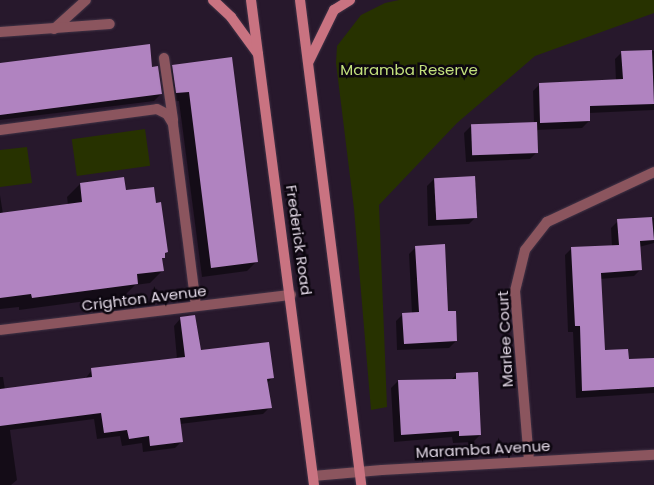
<!DOCTYPE html>
<style>
body{margin:0}
#map{position:relative;width:654px;height:485px;overflow:hidden;background:#27182c;font-family:Poppins,sans-serif}
div>[style]{position:absolute}
[style*='--x']{left:calc(var(--x)*1px);top:calc(var(--y)*1px);width:calc(var(--w)*1px);rotate:calc(var(--a)*1deg)}
.green>*{inset:0;background:#273200;transform-origin:0 0}
.shadow>*{inset:0;background:#0007}
.building>*{inset:0;background:#b083c0;transform-origin:0 0}
.roads{filter:drop-shadow(0 0 1px #413346) drop-shadow(0 0 1px #413346)}
.minor>*{height:10px;margin:-5px;padding:0 5px;transform-origin:5px;border-radius:5px;background:#8b555e}
.secondary>*{height:10px;margin:-5px;padding:0 5px;transform-origin:5px;border-radius:5px;background:#c97381}
span{translate:-50% -50%;white-space:nowrap;text-align:center;line-height:1.15;-webkit-text-stroke:5px #0c060f;paint-order:stroke}
.park-label{font-size:15px;color:#c3e17d}
.street-label{font-size:15px;color:#e1d7e5}
</style>
<div id="map">
<div class="green">
<i style="clip-path:polygon(399px 0,654px 0,654px 13px,535px 56px,457px 123px,379px 205px,387px 407px,371px 410px,354px 209px,336px 63px,337px 46px,361px 15px,385px 3px)"></i>
<i style="left:145px;top:129px;width:37px;height:74px;rotate:82deg"></i>
<i style="clip-path:polygon(27px 147px,32px 183px,0 187px,0 150px)"></i>
</div>
<div class="shadow">
<i style="clip-path:polygon(654px 51px,654px 110px,589px 113px,589px 121px,582px 128px,536px 130px,537px 152px,530px 159px,466px 162px,464px 133px,471px 126px,534px 124px,533px 91px,540px 84px,616px 81px,615px 59px,622px 52px)"></i>
<i style="clip-path:polygon(231px 58px,257px 261px,247px 271px,202px 277px,179px 101px,166px 102px,163px 76px,172px 66px)"></i>
<i style="clip-path:polygon(0 64px,151px 69px,161px 94px,154px 101px,0 120px)"></i>
<i style="clip-path:polygon(434px 179px,476px 217px,469px 224px,428px 226px,427px 186px)"></i>
<i style="clip-path:polygon(80px 184px,125px 191px,155px 204px,166px 252px,161px 260px,163px 270px,150px 283px,135px 285px,124px 296px,19px 310px,19px 307px,0 309px,0 195px,3px 214px,68px 205px,67px 197px)"></i>
<i style="clip-path:polygon(654px 218px,654px 243px,639px 247px,641px 269px,634px 276px,600px 279px,603px 351px,628px 361px,654px 359px,654px 393px,576px 398px,573px 332px,568px 332px,565px 255px,572px 248px,612px 247px,611px 228px,618px 221px)"></i>
<i style="clip-path:polygon(416px 247px,447px 312px,456px 341px,449px 348px,397px 350px,396px 321px,403px 314px,412px 314px,409px 254px)"></i>
<i style="clip-path:polygon(180px 319px,200px 352px,273px 377px,267px 383px,270px 407px,263px 414px,180px 424px,182px 441px,175px 448px,143px 452px,142px 443px,122px 446px,120px 436px,97px 439px,94px 419px,10px 430px,17px 480px,11px 485px,0 485px,0 377px,3px 377px,5px 390px,85px 379px,92px 370px,177px 359px,174px 326px)"></i>
<i style="clip-path:polygon(457px 374px,480px 435px,473px 442px,453px 443px,452px 437px,394px 442px,391px 388px,398px 381px,451px 380px)"></i>
</div>
<div class="building">
<i style="clip-path:polygon(150px 44px,152px 67px,158px 66px,162px 94px,0 115px,0 63px)"></i>
<i style="clip-path:polygon(652px 50px,654px 104px,590px 106px,590px 121px,540px 123px,539px 83px,623px 79px,621px 51px)"></i>
<i style="clip-path:polygon(232px 57px,258px 262px,211px 268px,189px 92px,176px 93px,172px 65px)"></i>
<i style="left:537px;top:122px;width:31px;height:66px;rotate:88deg"></i>
<i style="left:475px;top:176px;width:42px;height:41px;rotate:87deg"></i>
<i style="clip-path:polygon(124px 177px,126px 190px,154px 187px,156px 203px,161px 202px,168px 252px,165px 253px,165px 258px,162px 258px,164px 271px,137px 274px,138px 284px,32px 298px,31px 294px,0 298px,0 213px,82px 202px,80px 183px)"></i>
<i style="clip-path:polygon(652px 217px,654px 240px,640px 241px,642px 270px,601px 273px,605px 350px,628px 349px,629px 359px,654px 358px,654px 387px,582px 391px,580px 326px,575px 326px,571px 247px,619px 245px,617px 219px)"></i>
<i style="clip-path:polygon(445px 244px,448px 311px,456px 311px,457px 341px,404px 344px,402px 313px,419px 312px,415px 246px)"></i>
<i style="clip-path:polygon(195px 315px,201px 350px,269px 342px,274px 378px,267px 379px,272px 408px,180px 418px,183px 442px,150px 446px,149px 436px,129px 439px,127px 430px,104px 433px,101px 413px,0 426px,0 389px,92px 377px,91px 368px,185px 357px,180px 317px)"></i>
<i style="clip-path:polygon(478px 372px,481px 435px,459px 436px,459px 431px,401px 435px,398px 380px,456px 379px,456px 373px)"></i>
</div>
<div class="roads">
<div class="minor">
<i style="--x:54;--y:29;--w:43;--a:-42.2"></i>
<i style="--x:0;--y:32;--w:110;--a:-4.2"></i>
<i style="--x:164;--y:58;--w:63;--a:81.7"></i>
<i style="--x:0;--y:130;--w:158;--a:-7.6"></i>
<i style="--x:157;--y:109;--w:11;--a:27"></i>
<i style="--x:167;--y:114;--w:12;--a:59"></i>
<i style="--x:173;--y:124;--w:183;--a:82.8"></i>
<i style="--x:0;--y:330;--w:293;--a:-6.9"></i>
<i style="--x:529;--y:461;--w:171;--a:-94.7"></i>
<i style="--x:515;--y:291;--w:42;--a:-76.3"></i>
<i style="--x:525;--y:250;--w:36;--a:-52"></i>
<i style="--x:547;--y:222;--w:118;--a:-25"></i>
<i style="--x:313;--y:476;--w:69;--a:-5"></i>
<i style="--x:382;--y:470;--w:272;--a:-3.2"></i>
</div>
<div class="secondary">
<i style="--x:213;--y:0;--w:25;--a:43"></i>
<i style="--x:231;--y:17;--w:46;--a:53.9"></i>
<i style="--x:251;--y:0;--w:489;--a:82.6"></i>
<i style="--x:300;--y:0;--w:489;--a:82.8"></i>
<i style="--x:309;--y:61;--w:57;--a:-63.9"></i>
<i style="--x:334;--y:10;--w:19;--a:-32"></i>
</div>
</div>
<div class="park-label">
<span style="left:409px;top:70px">Maramba Reserve</span>
</div>
<div class="street-label">
<span style="left:299px;top:240px;rotate:82deg">Frederick Road</span>
<span style="left:144px;top:298px;rotate:-7deg">Crighton Avenue</span>
<span style="left:505px;top:339px;rotate:-93deg">Marlee Court</span>
<span style="left:483px;top:449px;rotate:-3deg">Maramba Avenue</span>
</div>
</div>
